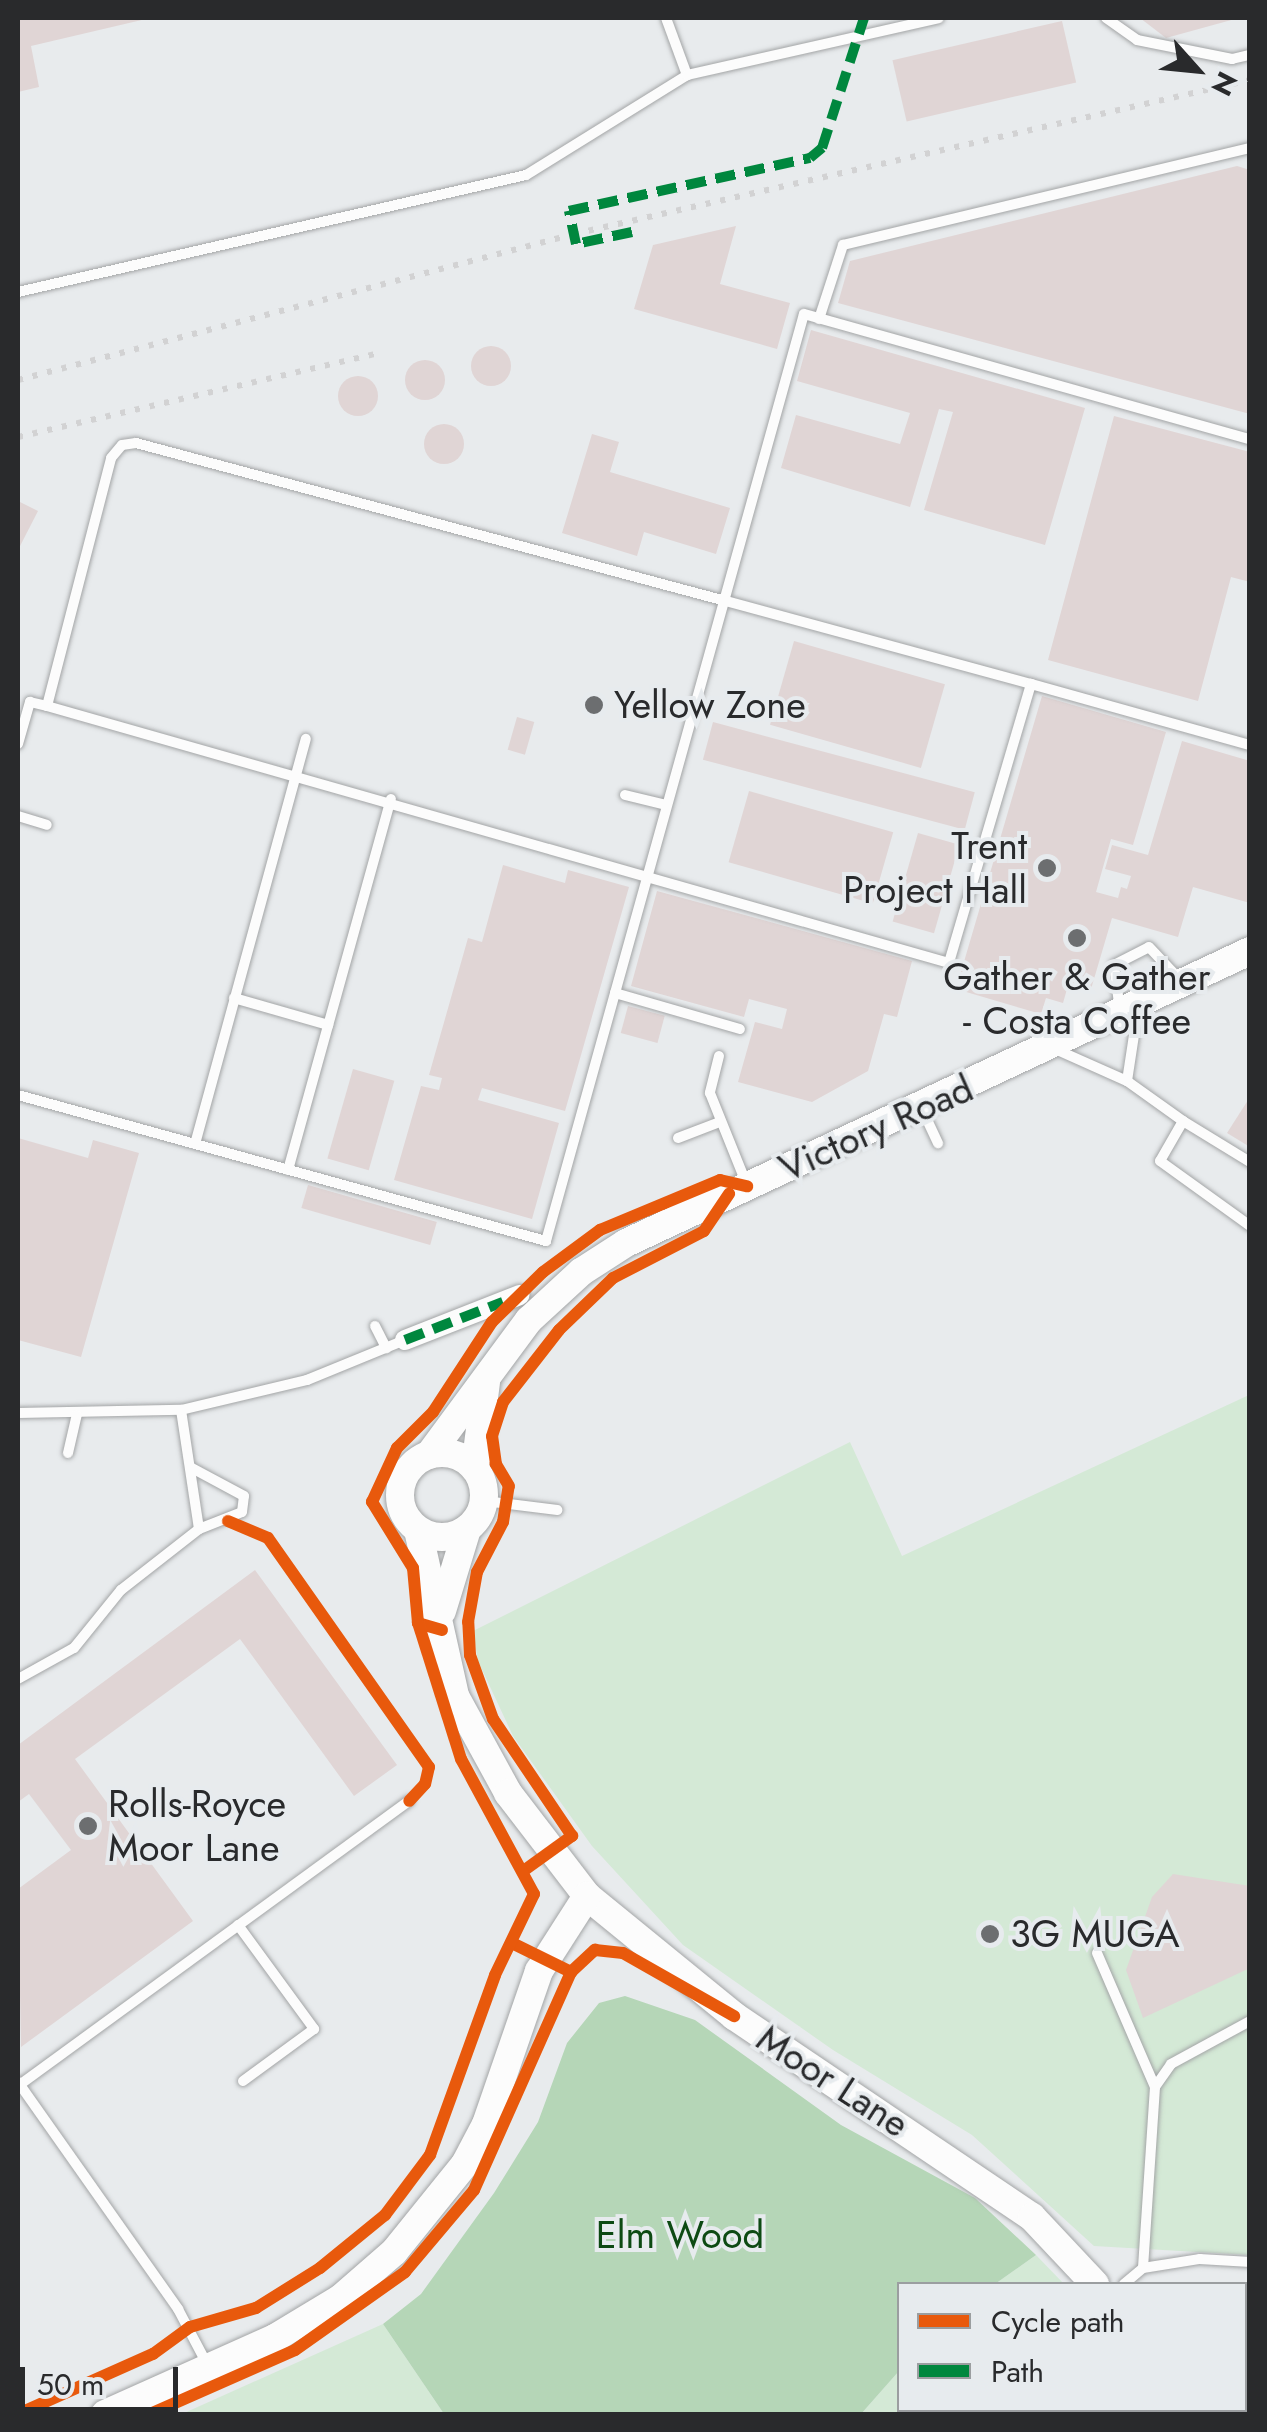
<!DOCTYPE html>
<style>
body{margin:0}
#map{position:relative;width:1267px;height:2432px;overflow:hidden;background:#e8ebed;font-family:Jost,sans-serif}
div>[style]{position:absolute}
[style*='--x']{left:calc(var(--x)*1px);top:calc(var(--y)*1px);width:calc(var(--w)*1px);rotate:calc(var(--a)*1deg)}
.green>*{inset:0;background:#d4e9d6}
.forest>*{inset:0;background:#b5d6b7}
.building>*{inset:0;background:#e0d5d5;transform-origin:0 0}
.round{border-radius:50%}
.roads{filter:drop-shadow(0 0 2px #a3a5a6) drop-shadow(0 0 2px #a3a5a6)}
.lane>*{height:10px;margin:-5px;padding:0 5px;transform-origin:5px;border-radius:5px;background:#fcfcfc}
.street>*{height:20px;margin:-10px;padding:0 10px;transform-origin:10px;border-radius:10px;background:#fcfcfc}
.secondary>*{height:28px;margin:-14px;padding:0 14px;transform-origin:14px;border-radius:14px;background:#fcfcfc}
.secondary>.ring{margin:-14px;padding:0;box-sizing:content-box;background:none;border:28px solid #fcfcfc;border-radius:50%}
.rail>*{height:6px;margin-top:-3px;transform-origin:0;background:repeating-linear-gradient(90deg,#d2d2d3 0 5px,transparent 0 15px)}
.quiet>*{height:10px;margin-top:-5px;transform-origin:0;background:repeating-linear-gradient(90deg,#00873e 0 20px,transparent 0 30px)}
.cycleway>*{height:12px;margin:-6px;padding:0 6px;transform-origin:6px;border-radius:6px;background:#e8590c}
.dots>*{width:28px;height:28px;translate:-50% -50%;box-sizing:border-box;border:5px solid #e7ebee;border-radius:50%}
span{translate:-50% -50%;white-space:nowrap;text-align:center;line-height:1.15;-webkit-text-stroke:8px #e7ebee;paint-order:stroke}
.poi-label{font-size:38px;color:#292a2c}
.left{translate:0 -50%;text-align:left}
.right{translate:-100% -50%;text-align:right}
.street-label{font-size:38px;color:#292a2c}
.park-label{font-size:38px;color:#0d4a13}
.frame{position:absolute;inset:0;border:20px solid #292a2c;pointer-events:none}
.legend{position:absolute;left:897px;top:2282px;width:350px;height:130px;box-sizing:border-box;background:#e7ebee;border:2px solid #9b9ea0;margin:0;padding:12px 18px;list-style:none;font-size:30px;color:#292a2c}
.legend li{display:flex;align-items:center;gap:20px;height:50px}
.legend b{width:50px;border:2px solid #9b9ea0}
.north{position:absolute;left:1147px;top:20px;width:100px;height:100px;-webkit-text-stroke:8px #e7ebee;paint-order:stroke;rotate:117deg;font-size:28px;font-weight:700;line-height:40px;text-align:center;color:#292a2c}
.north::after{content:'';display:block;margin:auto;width:35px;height:45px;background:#292a2c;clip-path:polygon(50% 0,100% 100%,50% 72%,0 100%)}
.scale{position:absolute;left:20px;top:2367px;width:158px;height:45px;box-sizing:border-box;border:5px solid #292a2c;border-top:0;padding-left:12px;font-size:30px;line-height:35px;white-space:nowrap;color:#292a2c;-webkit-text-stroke:8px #e7ebee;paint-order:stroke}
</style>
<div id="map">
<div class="green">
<i style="clip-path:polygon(1249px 1395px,1249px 2255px,1094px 2246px,972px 2135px,833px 2050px,683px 1945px,592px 1846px,513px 1736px,478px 1661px,473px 1631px,850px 1442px,902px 1556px)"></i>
<i style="clip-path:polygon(1036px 2255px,1064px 2284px,995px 2284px)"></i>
<i style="clip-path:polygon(383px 2324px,444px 2414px,182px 2414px)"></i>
<i style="clip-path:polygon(899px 2371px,900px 2410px,1148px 2414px,861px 2414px)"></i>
</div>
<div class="forest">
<i style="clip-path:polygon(625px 1996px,695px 2020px,841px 2125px,975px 2198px,1036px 2255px,995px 2284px,900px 2284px,899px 2371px,861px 2414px,444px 2414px,383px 2324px,421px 2294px,494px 2193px,538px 2122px,567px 2043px,599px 2003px)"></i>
<i style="clip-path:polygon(1217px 2284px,1249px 2284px,1249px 2414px,1196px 2410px,1244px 2410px,1244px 2284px)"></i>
</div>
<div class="building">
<i style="clip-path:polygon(18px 18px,146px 18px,146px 19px,31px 46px,39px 87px,18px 92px)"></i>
<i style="clip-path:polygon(1140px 18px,1235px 18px,1235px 19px,1166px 38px)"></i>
<i style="left:1062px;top:21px;width:63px;height:174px;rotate:77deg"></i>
<i style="clip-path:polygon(1237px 166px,1250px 170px,1250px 414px,838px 303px,850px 261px)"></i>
<i style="clip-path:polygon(736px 226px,720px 284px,790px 303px,777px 349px,634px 309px,653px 245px)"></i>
<i style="clip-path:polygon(811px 330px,1085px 408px,1045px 545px,924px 510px,953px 412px,939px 409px,910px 507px,781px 468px,796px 415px,900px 444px,910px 413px,797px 381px)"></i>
<i class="round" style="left:471px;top:346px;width:40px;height:40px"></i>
<i class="round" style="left:405px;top:360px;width:40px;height:40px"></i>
<i class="round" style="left:338px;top:376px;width:40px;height:40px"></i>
<i style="clip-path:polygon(1114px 416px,1250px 452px,1250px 582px,1231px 577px,1198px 701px,1048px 660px)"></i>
<i class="round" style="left:424px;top:424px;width:40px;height:40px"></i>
<i style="clip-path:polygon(592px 434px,619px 442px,610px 472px,730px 508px,716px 554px,644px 532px,637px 556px,562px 533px)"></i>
<i style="clip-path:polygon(18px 501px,38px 511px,18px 550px)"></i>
<i style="left:794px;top:641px;width:157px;height:87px;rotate:16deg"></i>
<i style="clip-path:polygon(1042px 696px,1166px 732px,1133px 845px,1111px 839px,1096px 892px,1118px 898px,1121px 887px,1127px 889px,1131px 876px,1105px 869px,1112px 845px,1148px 855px,1182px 741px,1250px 761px,1250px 903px,1193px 887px,1178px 937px,1112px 918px,1091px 989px,1069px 982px,1063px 1003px,1046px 998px,1041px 1014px,956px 989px)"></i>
<i style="left:517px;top:717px;width:18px;height:34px;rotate:16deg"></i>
<i style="left:713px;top:722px;width:271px;height:39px;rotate:15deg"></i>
<i style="left:749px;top:791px;width:150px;height:74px;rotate:16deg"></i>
<i style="left:918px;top:833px;width:43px;height:92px;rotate:16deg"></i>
<i style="clip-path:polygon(503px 865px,565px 883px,568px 870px,629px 887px,565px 1111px,482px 1088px,478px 1100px,559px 1123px,532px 1219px,394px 1180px,421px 1086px,439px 1090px,442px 1078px,429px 1075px,468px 938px,482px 942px)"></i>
<i style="clip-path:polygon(657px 891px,912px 961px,897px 1017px,884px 1014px,868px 1071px,812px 1102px,738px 1082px,755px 1022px,782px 1029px,787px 1009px,749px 999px,744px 1017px,631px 986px)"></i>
<i style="left:628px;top:1006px;width:38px;height:28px;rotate:15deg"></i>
<i style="left:353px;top:1069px;width:43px;height:93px;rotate:16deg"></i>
<i style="clip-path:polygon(1250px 1097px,1250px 1147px,1227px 1133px)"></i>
<i style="clip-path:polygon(18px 1138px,88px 1158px,93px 1140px,139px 1153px,81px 1357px,18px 1340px)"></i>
<i style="left:308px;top:1185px;width:134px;height:24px;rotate:16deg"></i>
<i style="clip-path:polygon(255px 1570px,397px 1765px,354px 1796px,240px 1639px,75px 1759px,193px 1921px,21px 2047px,18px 1889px,71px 1850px,29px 1794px,18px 1802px,18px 1745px)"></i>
<i style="clip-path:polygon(1173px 1874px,1250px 1886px,1250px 1968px,1143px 2018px,1126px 1970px,1152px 1897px)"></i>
</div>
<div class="roads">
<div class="lane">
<i style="--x:666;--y:18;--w:61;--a:69.8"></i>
<i style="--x:1106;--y:18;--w:38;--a:35"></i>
<i style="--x:1137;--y:40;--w:97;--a:11.3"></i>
<i style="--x:1232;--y:59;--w:18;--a:-13"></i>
<i style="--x:18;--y:292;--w:521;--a:-12.97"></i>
<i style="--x:526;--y:175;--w:190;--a:-31.8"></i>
<i style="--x:687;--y:75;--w:258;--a:-12.7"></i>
<i style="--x:819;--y:319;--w:78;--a:-72"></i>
<i style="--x:843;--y:245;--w:418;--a:-13.4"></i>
<i style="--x:1031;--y:684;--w:291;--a:106.4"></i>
<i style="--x:949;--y:963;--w:938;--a:-164.1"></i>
<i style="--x:47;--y:706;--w:256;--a:-75.5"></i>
<i style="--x:111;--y:458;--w:17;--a:-50"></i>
<i style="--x:122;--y:445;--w:14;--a:-8"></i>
<i style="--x:136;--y:443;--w:607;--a:15"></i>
<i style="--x:722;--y:600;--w:320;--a:15.2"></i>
<i style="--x:1031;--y:684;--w:227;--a:15.6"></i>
<i style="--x:18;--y:744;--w:44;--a:-74.1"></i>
<i style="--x:30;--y:702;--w:17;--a:13"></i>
<i style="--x:625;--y:795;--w:42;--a:13.7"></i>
<i style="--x:18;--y:816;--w:30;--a:17"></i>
<i style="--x:615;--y:993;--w:130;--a:16.1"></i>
<i style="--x:234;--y:998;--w:98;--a:16"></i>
<i style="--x:1138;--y:1009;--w:73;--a:98.7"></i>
<i style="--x:1127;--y:1081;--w:69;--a:35.5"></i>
<i style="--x:1183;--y:1121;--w:46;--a:119.9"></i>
<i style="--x:1160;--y:1161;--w:111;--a:35.8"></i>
<i style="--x:1120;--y:1011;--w:46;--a:-97.4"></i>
<i style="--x:1114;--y:965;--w:39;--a:-27"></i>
<i style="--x:1149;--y:947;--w:47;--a:46.7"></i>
<i style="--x:1055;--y:1049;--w:79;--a:24"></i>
<i style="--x:719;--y:1056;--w:38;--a:104"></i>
<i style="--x:710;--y:1093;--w:99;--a:68.1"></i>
<i style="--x:18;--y:1095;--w:548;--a:15.46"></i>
<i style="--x:546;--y:1241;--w:962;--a:-74.45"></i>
<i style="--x:804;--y:314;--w:463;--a:15.7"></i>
<i style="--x:922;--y:1109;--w:38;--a:65"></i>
<i style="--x:1183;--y:1121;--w:79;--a:31.5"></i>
<i style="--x:678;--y:1138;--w:45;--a:-20.9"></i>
<i style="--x:195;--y:1144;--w:420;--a:-74.7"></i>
<i style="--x:288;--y:1170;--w:385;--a:-74.5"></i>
<i style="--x:375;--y:1326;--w:25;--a:63"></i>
<i style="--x:181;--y:1410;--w:120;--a:81.4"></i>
<i style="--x:18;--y:1413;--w:163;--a:-1.1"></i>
<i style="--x:181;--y:1410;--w:130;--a:-13.4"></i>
<i style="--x:307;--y:1380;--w:106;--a:-22.2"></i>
<i style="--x:68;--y:1453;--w:39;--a:-77"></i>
<i style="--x:485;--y:1501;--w:73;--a:7.1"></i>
<i style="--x:18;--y:1679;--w:64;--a:-29"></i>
<i style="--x:74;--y:1648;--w:75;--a:-51"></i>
<i style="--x:121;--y:1590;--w:99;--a:-38"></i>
<i style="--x:199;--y:1529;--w:46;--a:-21.6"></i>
<i style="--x:242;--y:1512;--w:16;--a:-83"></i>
<i style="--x:244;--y:1496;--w:59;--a:-151.7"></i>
<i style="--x:238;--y:1925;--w:129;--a:53.8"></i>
<i style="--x:314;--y:2029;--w:88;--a:143.8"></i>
<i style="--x:1097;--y:1953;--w:146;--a:66.6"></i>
<i style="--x:1155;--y:2087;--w:181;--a:93.8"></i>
<i style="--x:1143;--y:2268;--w:25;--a:140"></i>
<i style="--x:18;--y:2082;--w:278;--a:54.8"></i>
<i style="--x:178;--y:2309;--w:62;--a:62.2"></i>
<i style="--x:18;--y:2086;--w:484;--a:-36.1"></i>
<i style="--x:1155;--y:2087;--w:28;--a:-55"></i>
<i style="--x:1171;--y:2064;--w:90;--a:-28.6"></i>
<i style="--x:1143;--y:2268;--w:58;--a:-9"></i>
<i style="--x:1200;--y:2259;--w:50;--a:3.4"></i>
</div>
<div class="street">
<i style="--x:405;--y:1340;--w:123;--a:-21.4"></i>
</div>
<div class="secondary">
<i class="ring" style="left:400px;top:1453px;width:56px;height:56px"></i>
<i style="--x:429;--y:1455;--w:168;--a:-53.5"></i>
<i style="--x:529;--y:1320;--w:71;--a:-42.7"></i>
<i style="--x:581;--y:1272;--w:54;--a:-32.8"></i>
<i style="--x:626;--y:1243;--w:689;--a:-25.08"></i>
<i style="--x:475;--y:1468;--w:87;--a:-82.7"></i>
<i style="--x:418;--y:1530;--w:170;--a:77.4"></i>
<i style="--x:455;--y:1696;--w:111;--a:61.3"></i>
<i style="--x:508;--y:1793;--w:130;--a:52.5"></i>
<i style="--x:587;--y:1896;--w:190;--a:39.2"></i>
<i style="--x:734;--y:2016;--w:359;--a:34"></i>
<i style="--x:1032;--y:2217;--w:92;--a:46.8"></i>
<i style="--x:442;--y:1611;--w:86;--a:-73"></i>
<i style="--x:1168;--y:2410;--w:5;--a:53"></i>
<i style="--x:105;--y:2414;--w:186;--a:-24.1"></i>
<i style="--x:275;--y:2338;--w:77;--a:-31.2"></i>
<i style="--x:341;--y:2298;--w:70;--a:-41"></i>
<i style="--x:394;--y:2252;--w:113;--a:-51.1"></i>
<i style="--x:465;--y:2164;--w:45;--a:-62.3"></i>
<i style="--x:486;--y:2124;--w:162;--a:-70.9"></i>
<i style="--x:539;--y:1971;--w:89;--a:-57.4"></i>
</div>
</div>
<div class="rail">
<i style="--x:18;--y:380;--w:575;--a:-14.71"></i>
<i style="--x:574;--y:234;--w:693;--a:-12.83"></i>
<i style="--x:18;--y:437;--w:367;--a:-13.1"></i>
</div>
<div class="quiet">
<i style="--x:632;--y:232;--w:57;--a:167.9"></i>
<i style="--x:576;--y:244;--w:34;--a:-102"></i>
<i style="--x:569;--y:211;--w:247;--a:-12.4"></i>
<i style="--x:810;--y:158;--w:16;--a:-40"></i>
<i style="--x:822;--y:148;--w:137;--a:-72.1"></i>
<i style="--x:405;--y:1340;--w:105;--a:-21.2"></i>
</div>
<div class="cycleway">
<i style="--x:228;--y:1521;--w:43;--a:23"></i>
<i style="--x:268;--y:1538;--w:280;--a:54.9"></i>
<i style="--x:429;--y:1767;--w:17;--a:103"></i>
<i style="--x:425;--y:1784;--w:23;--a:133"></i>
<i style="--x:442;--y:1630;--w:25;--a:-164"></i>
<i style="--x:418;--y:1623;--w:55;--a:-95.2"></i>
<i style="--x:413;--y:1568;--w:78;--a:-121.8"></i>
<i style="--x:372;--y:1502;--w:60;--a:-65.2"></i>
<i style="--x:397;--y:1448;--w:51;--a:-45"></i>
<i style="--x:433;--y:1412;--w:108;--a:-56.8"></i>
<i style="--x:492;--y:1322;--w:71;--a:-44.4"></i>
<i style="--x:543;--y:1272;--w:71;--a:-36.4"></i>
<i style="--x:600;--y:1230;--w:130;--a:-22.6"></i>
<i style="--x:720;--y:1180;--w:28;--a:13"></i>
<i style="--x:526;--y:1869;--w:57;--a:-35.7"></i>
<i style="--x:572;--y:1836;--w:141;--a:-124"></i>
<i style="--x:493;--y:1719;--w:68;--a:-109.8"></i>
<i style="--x:470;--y:1655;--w:33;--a:-93"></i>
<i style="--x:468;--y:1622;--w:51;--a:-79.8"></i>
<i style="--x:477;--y:1572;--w:56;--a:-62.5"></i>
<i style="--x:503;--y:1522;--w:36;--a:-81"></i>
<i style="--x:509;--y:1486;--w:26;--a:-121"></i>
<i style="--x:496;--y:1464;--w:28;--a:-98"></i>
<i style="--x:492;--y:1436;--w:36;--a:-72"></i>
<i style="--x:503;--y:1402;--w:91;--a:-52.1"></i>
<i style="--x:559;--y:1330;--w:75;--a:-43.9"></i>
<i style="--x:613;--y:1278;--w:102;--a:-27.3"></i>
<i style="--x:704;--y:1231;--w:45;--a:-56"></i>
<i style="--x:514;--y:1944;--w:64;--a:26.2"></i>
<i style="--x:571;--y:1972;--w:33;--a:-43"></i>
<i style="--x:595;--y:1950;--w:28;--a:6"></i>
<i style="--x:623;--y:1953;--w:128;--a:29.6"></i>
<i style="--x:18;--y:2414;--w:148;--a:-24"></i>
<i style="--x:153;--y:2354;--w:46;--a:-36.1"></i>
<i style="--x:190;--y:2327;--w:69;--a:-16.1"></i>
<i style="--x:256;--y:2308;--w:75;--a:-32"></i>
<i style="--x:320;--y:2268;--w:84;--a:-39.2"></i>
<i style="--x:385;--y:2215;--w:75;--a:-53.1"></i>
<i style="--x:430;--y:2155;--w:191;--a:-70.1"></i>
<i style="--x:495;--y:1975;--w:90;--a:-64.3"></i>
<i style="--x:534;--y:1894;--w:153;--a:-118.4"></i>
<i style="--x:461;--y:1759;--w:143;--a:-107.5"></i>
<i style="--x:150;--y:2414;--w:158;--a:-23.8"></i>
<i style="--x:295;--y:2350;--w:135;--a:-35.3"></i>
<i style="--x:405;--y:2272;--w:107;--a:-49.9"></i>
<i style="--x:474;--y:2190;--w:239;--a:-66"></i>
</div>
<div class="dots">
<i style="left:594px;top:705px;background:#6c6e70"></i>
<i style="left:1047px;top:868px;background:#6c6e70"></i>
<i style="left:1077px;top:938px;background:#6c6e70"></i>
<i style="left:88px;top:1826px;background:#6c6e70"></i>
<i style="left:990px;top:1934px;background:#6c6e70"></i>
</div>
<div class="poi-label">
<span class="left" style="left:614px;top:705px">Yellow Zone</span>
<span class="right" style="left:1027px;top:868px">Trent<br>Project Hall</span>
<span style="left:1077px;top:999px">Gather &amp; Gather<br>- Costa Coffee</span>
<span class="left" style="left:108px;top:1826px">Rolls-Royce<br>Moor Lane</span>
<span class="left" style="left:1010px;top:1934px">3G MUGA</span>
</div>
<div class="street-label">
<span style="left:876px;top:1128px;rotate:-24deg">Victory Road</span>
<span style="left:833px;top:2081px;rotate:33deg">Moor Lane</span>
</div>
<div class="park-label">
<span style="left:680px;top:2235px">Elm Wood</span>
</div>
<div class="frame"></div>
<ul class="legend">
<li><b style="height:12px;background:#e8590c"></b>Cycle path</li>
<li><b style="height:12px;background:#00873e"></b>Path</li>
</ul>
<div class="north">N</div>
<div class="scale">50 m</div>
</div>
